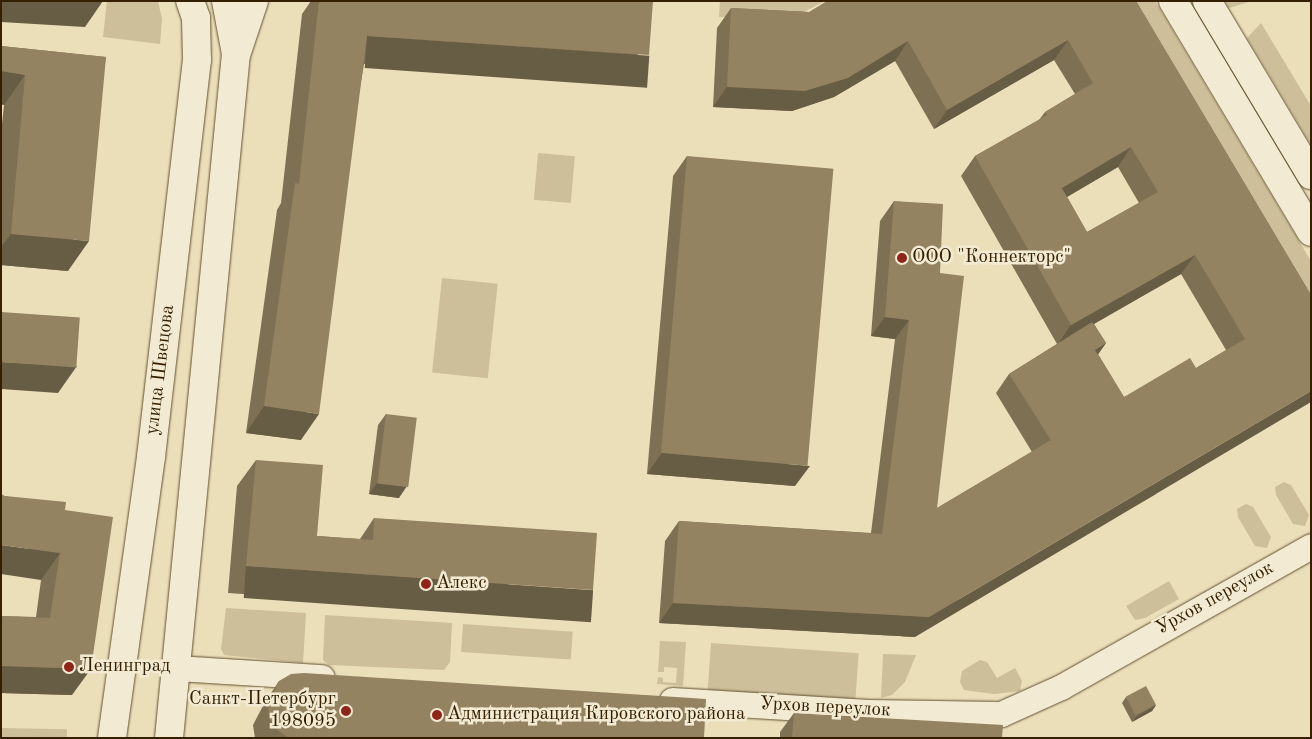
<!DOCTYPE html>
<meta charset="utf-8">
<style>
body{margin:0}
#map{position:relative;width:1312px;height:739px;overflow:hidden;background:#ebdfba;font-family:"Old Standard TT",serif}
div>[style]{position:absolute}
[style*='--x']{left:calc(var(--x)*1px);top:calc(var(--y)*1px);width:calc(var(--w)*1px);rotate:calc(var(--a)*1deg)}
.green>*{inset:0;background:#ccbf9a;transform-origin:0 0}
.roads{filter:drop-shadow(0 0 1px #62502e) drop-shadow(0 0 1px #62502e)}
.street>*{height:25px;margin:-12.5px;padding:0 12.5px;transform-origin:12.5px;border-radius:12.5px;background:#f2ead2}
.secondary>*{height:28px;margin:-14px;padding:0 14px;transform-origin:14px;border-radius:14px;background:#f2ead2}
.wall>*{inset:0;background:#7e7153}
.shaded-wall>*{inset:0;background:#675c44;transform-origin:0 0}
.building>*{inset:0;background:#938361;transform-origin:0 0}
.dots>*{width:14px;height:14px;translate:-50% -50%;box-sizing:border-box;border:2px solid #f2ead2;border-radius:50%}
span{translate:-50% -50%;white-space:nowrap;text-align:center;line-height:1.15;-webkit-text-stroke:5px #f2ead2;paint-order:stroke}
.poi-label{font-size:19px;color:#342000}
.left{translate:0 -50%;text-align:left}
.right{translate:-100% -50%;text-align:right}
.street-label{font-size:19px;color:#342000}
.frame{position:absolute;inset:0;border:2px solid #342000;pointer-events:none}
</style>
<div id="map">
<div class="green">
<i style="clip-path:polygon(107px 1px,158px 1px,162px 19px,160px 44px,103px 37px)"></i>
<i style="clip-path:polygon(720px 1px,825px 1px,788px 20px,719px 17px)"></i>
<i style="clip-path:polygon(1129px 1px,1155px 1px,1311px 261px,1311px 305px)"></i>
<i style="clip-path:polygon(1225px 1px,1249px 1px,1249px 2px,1229px 8px)"></i>
<i style="clip-path:polygon(1261px 23px,1311px 106px,1311px 145px,1247px 38px)"></i>
<i style="left:538px;top:153px;width:37px;height:47px;rotate:5deg"></i>
<i style="left:442px;top:278px;width:56px;height:95px;rotate:6deg"></i>
<i style="clip-path:polygon(1284px 482px,1291px 485px,1309px 515px,1305px 526px,1293px 524px,1276px 495px,1275px 487px)"></i>
<i style="clip-path:polygon(1246px 504px,1253px 507px,1271px 537px,1267px 548px,1255px 546px,1238px 517px,1237px 509px)"></i>
<i style="clip-path:polygon(1169px 581px,1179px 599px,1145px 618px,1135px 620px,1126px 606px)"></i>
<i style="clip-path:polygon(226px 608px,306px 613px,303px 663px,224px 655px,221px 649px)"></i>
<i style="clip-path:polygon(325px 615px,452px 623px,450px 662px,444px 670px,329px 665px,323px 660px)"></i>
<i style="left:463px;top:624px;width:110px;height:28px;rotate:4deg"></i>
<i style="clip-path:polygon(660px 641px,686px 642px,683px 686px,657px 684px,658px 677px,663px 678px,663px 682px,676px 683px,677px 668px,664px 667px,664px 672px,658px 672px)"></i>
<i style="left:711px;top:643px;width:148px;height:47px;rotate:4deg"></i>
<i style="clip-path:polygon(883px 654px,916px 655px,905px 682px,892px 695px,881px 698px)"></i>
<i style="clip-path:polygon(980px 660px,987px 662px,997px 678px,1015px 668px,1022px 681px,1020px 691px,994px 694px,964px 690px,960px 682px,962px 671px)"></i>
<i style="left:1px;top:728px;width:66px;height:10px;rotate:1deg"></i>
</div>
<div class="roads">
<div class="street">
<i style="--x:177;--y:668;--w:145;--a:3.6"></i>
<i style="--x:672;--y:700;--w:196;--a:3.5"></i>
<i style="--x:868;--y:712;--w:133;--a:0.9"></i>
<i style="--x:1001;--y:714;--w:66;--a:-24.2"></i>
<i style="--x:1061;--y:687;--w:287;--a:-29.4"></i>
</div>
<div class="secondary">
<i style="--x:1173;--y:1;--w:269;--a:59.1"></i>
<i style="--x:1207;--y:1;--w:203;--a:59.1"></i>
<i style="--x:237;--y:52;--w:54;--a:-71.6"></i>
<i style="--x:112;--y:738;--w:284;--a:-82.1"></i>
<i style="--x:151;--y:457;--w:400;--a:-83.4"></i>
<i style="--x:197;--y:60;--w:42;--a:-91.4"></i>
<i style="--x:196;--y:18;--w:18;--a:-109"></i>
<i style="--x:169;--y:738;--w:687;--a:-84.41"></i>
<i style="--x:236;--y:54;--w:54;--a:-100.7"></i>
</div>
</div>
<div class="wall">
<i style="clip-path:polygon(311px 1px,653px 1px,630px 82px,364px 64px,301px 440px,246px 433px,277px 210px,281px 203px,302px 14px)"></i>
<i style="clip-path:polygon(evenodd,1136px 1px,1311px 295px,915px 637px,659px 623px,665px 541px,679px 521px,871px 533px,895px 339px,871px 336px,880px 221px,894px 201px,940px 273px,937px 508px,1032px 452px,996px 393px,1009px 374px,1057px 344px,961px 176px,975px 156px,1039px 120px,1045px 112px,1075px 94px,1054px 60px,934px 129px,895px 61px,834px 97px,792px 111px,713px 107px,717px 28px,731px 8px,809px 12px,1136px 1px,1118px 167px,1139px 203px,1087px 232px,1067px 197px,1118px 167px,1136px 1px,1181px 274px,1226px 350px,1196px 368px,1124px 397px,1098px 354px,1106px 343px,1094px 324px,1181px 274px)"></i>
<i style="clip-path:polygon(1px 46px,106px 57px,68px 271px,1px 265px,1px 133px,4px 105px,1px 104px)"></i>
<i style="clip-path:polygon(687px 156px,795px 486px,647px 474px,673px 176px)"></i>
<i style="clip-path:polygon(386px 414px,399px 498px,369px 494px,378px 425px)"></i>
<i style="clip-path:polygon(256px 460px,317px 536px,360px 539px,374px 518px,574px 617px,228px 593px,237px 486px)"></i>
<i style="clip-path:polygon(5px 496px,65px 510px,72px 695px,1px 693px,1px 616px,36px 617px,41px 580px)"></i>
<i style="clip-path:polygon(279px 681px,704px 738px,255px 738px,253px 725px,265px 702px)"></i>
<i style="clip-path:polygon(1126px 697px,1156px 705px,1152px 711px,1132px 722px,1122px 703px)"></i>
<i style="clip-path:polygon(794px 713px,1002px 738px,780px 738px,780px 732px)"></i>
</div>
<div class="shaded-wall">
<i style="clip-path:polygon(1px 1px,103px 1px,85px 27px,1px 22px)"></i>
<i style="left:367px;top:36px;width:283px;height:32px;rotate:4deg"></i>
<i style="clip-path:polygon(1068px 40px,1054px 60px,934px 129px,947px 110px)"></i>
<i style="clip-path:polygon(908px 41px,895px 61px,834px 97px,792px 111px,713px 107px,727px 87px)"></i>
<i style="clip-path:polygon(1px 71px,25px 75px,4px 105px,1px 104px)"></i>
<i style="clip-path:polygon(1131px 147px,1118px 167px,1048px 208px,1062px 188px)"></i>
<i style="clip-path:polygon(11px 234px,89px 241px,68px 271px,1px 265px,1px 247px)"></i>
<i style="clip-path:polygon(1195px 255px,1181px 274px,1057px 345px,1071px 325px)"></i>
<i style="clip-path:polygon(885px 317px,909px 320px,895px 339px,871px 336px)"></i>
<i style="clip-path:polygon(1106px 343px,1092px 363px,1095px 350px)"></i>
<i style="clip-path:polygon(1px 362px,77px 366px,58px 393px,1px 389px)"></i>
<i style="clip-path:polygon(1311px 391px,1311px 402px,915px 637px,659px 623px,673px 603px,929px 617px)"></i>
<i style="clip-path:polygon(264px 406px,319px 414px,301px 440px,246px 433px)"></i>
<i style="clip-path:polygon(662px 453px,810px 466px,795px 486px,647px 474px)"></i>
<i style="clip-path:polygon(377px 483px,407px 486px,399px 498px,369px 494px)"></i>
<i style="clip-path:polygon(1px 545px,60px 553px,41px 580px,1px 574px)"></i>
<i style="left:246px;top:566px;width:348px;height:32px;rotate:4deg"></i>
<i style="clip-path:polygon(1px 666px,91px 669px,72px 695px,1px 693px)"></i>
<i style="clip-path:polygon(1156px 705px,1152px 711px,1132px 722px,1137px 716px)"></i>
</div>
<div class="building">
<i style="clip-path:polygon(319px 1px,653px 1px,649px 55px,367px 36px,319px 414px,264px 406px,295px 183px,299px 184px)"></i>
<i style="clip-path:polygon(evenodd,827px 1px,1136px 1px,1311px 295px,1311px 391px,929px 617px,673px 603px,679px 521px,882px 534px,909px 320px,885px 317px,894px 201px,943px 204px,940px 273px,964px 276px,937px 508px,1051px 440px,1009px 374px,1092px 322px,1106px 343px,1095px 350px,1124px 397px,1190px 358px,1196px 368px,1245px 339px,1195px 255px,1071px 325px,975px 156px,1047px 115px,1045px 112px,1093px 83px,1068px 40px,947px 110px,908px 41px,848px 78px,805px 91px,727px 87px,731px 8px,809px 12px,827px 1px,1131px 147px,1158px 192px,1087px 232px,1062px 188px,1131px 147px)"></i>
<i style="clip-path:polygon(1px 46px,106px 57px,89px 241px,11px 234px,25px 75px,1px 71px)"></i>
<i style="left:687px;top:156px;width:147px;height:298px;rotate:5deg"></i>
<i style="left:1px;top:312px;width:79px;height:50px;rotate:4deg"></i>
<i style="left:386px;top:414px;width:31px;height:70px;rotate:7deg"></i>
<i style="clip-path:polygon(256px 460px,323px 465px,317px 536px,373px 540px,374px 518px,597px 533px,593px 590px,246px 566px)"></i>
<i style="clip-path:polygon(1px 494px,5px 496px,66px 502px,65px 510px,113px 517px,91px 669px,1px 666px,1px 616px,50px 618px,60px 553px,1px 545px)"></i>
<i style="clip-path:polygon(304px 673px,706px 699px,704px 738px,287px 737px,276px 729px,269px 718px,268px 704px,279px 681px,291px 674px)"></i>
<i style="left:1146px;top:686px;width:21px;height:23px;rotate:62deg"></i>
<i style="clip-path:polygon(794px 713px,1003px 725px,1002px 738px,792px 738px)"></i>
</div>
<div class="dots">
<i style="left:902px;top:258px;background:#8f2418"></i>
<i style="left:426px;top:584px;background:#8f2418"></i>
<i style="left:69px;top:667px;background:#8f2418"></i>
<i style="left:346px;top:711px;background:#8f2418"></i>
<i style="left:437px;top:715px;background:#8f2418"></i>
</div>
<div class="poi-label">
<span class="left" style="left:912px;top:258px">ООО "Коннекторс"</span>
<span class="left" style="left:436px;top:584px">Алекс</span>
<span class="left" style="left:79px;top:667px">Ленинград</span>
<span class="right" style="left:336px;top:711px">Санкт-Петербург<br>198095</span>
<span class="left" style="left:447px;top:715px">Администрация Кировского района</span>
</div>
<div class="street-label">
<span style="left:161px;top:370px;rotate:-83deg">улица Швецова</span>
<span style="left:1215px;top:599px;rotate:-29deg">Урхов переулок</span>
<span style="left:825px;top:708px;rotate:3deg">Урхов переулок</span>
</div>
<div class="frame"></div>
</div>
